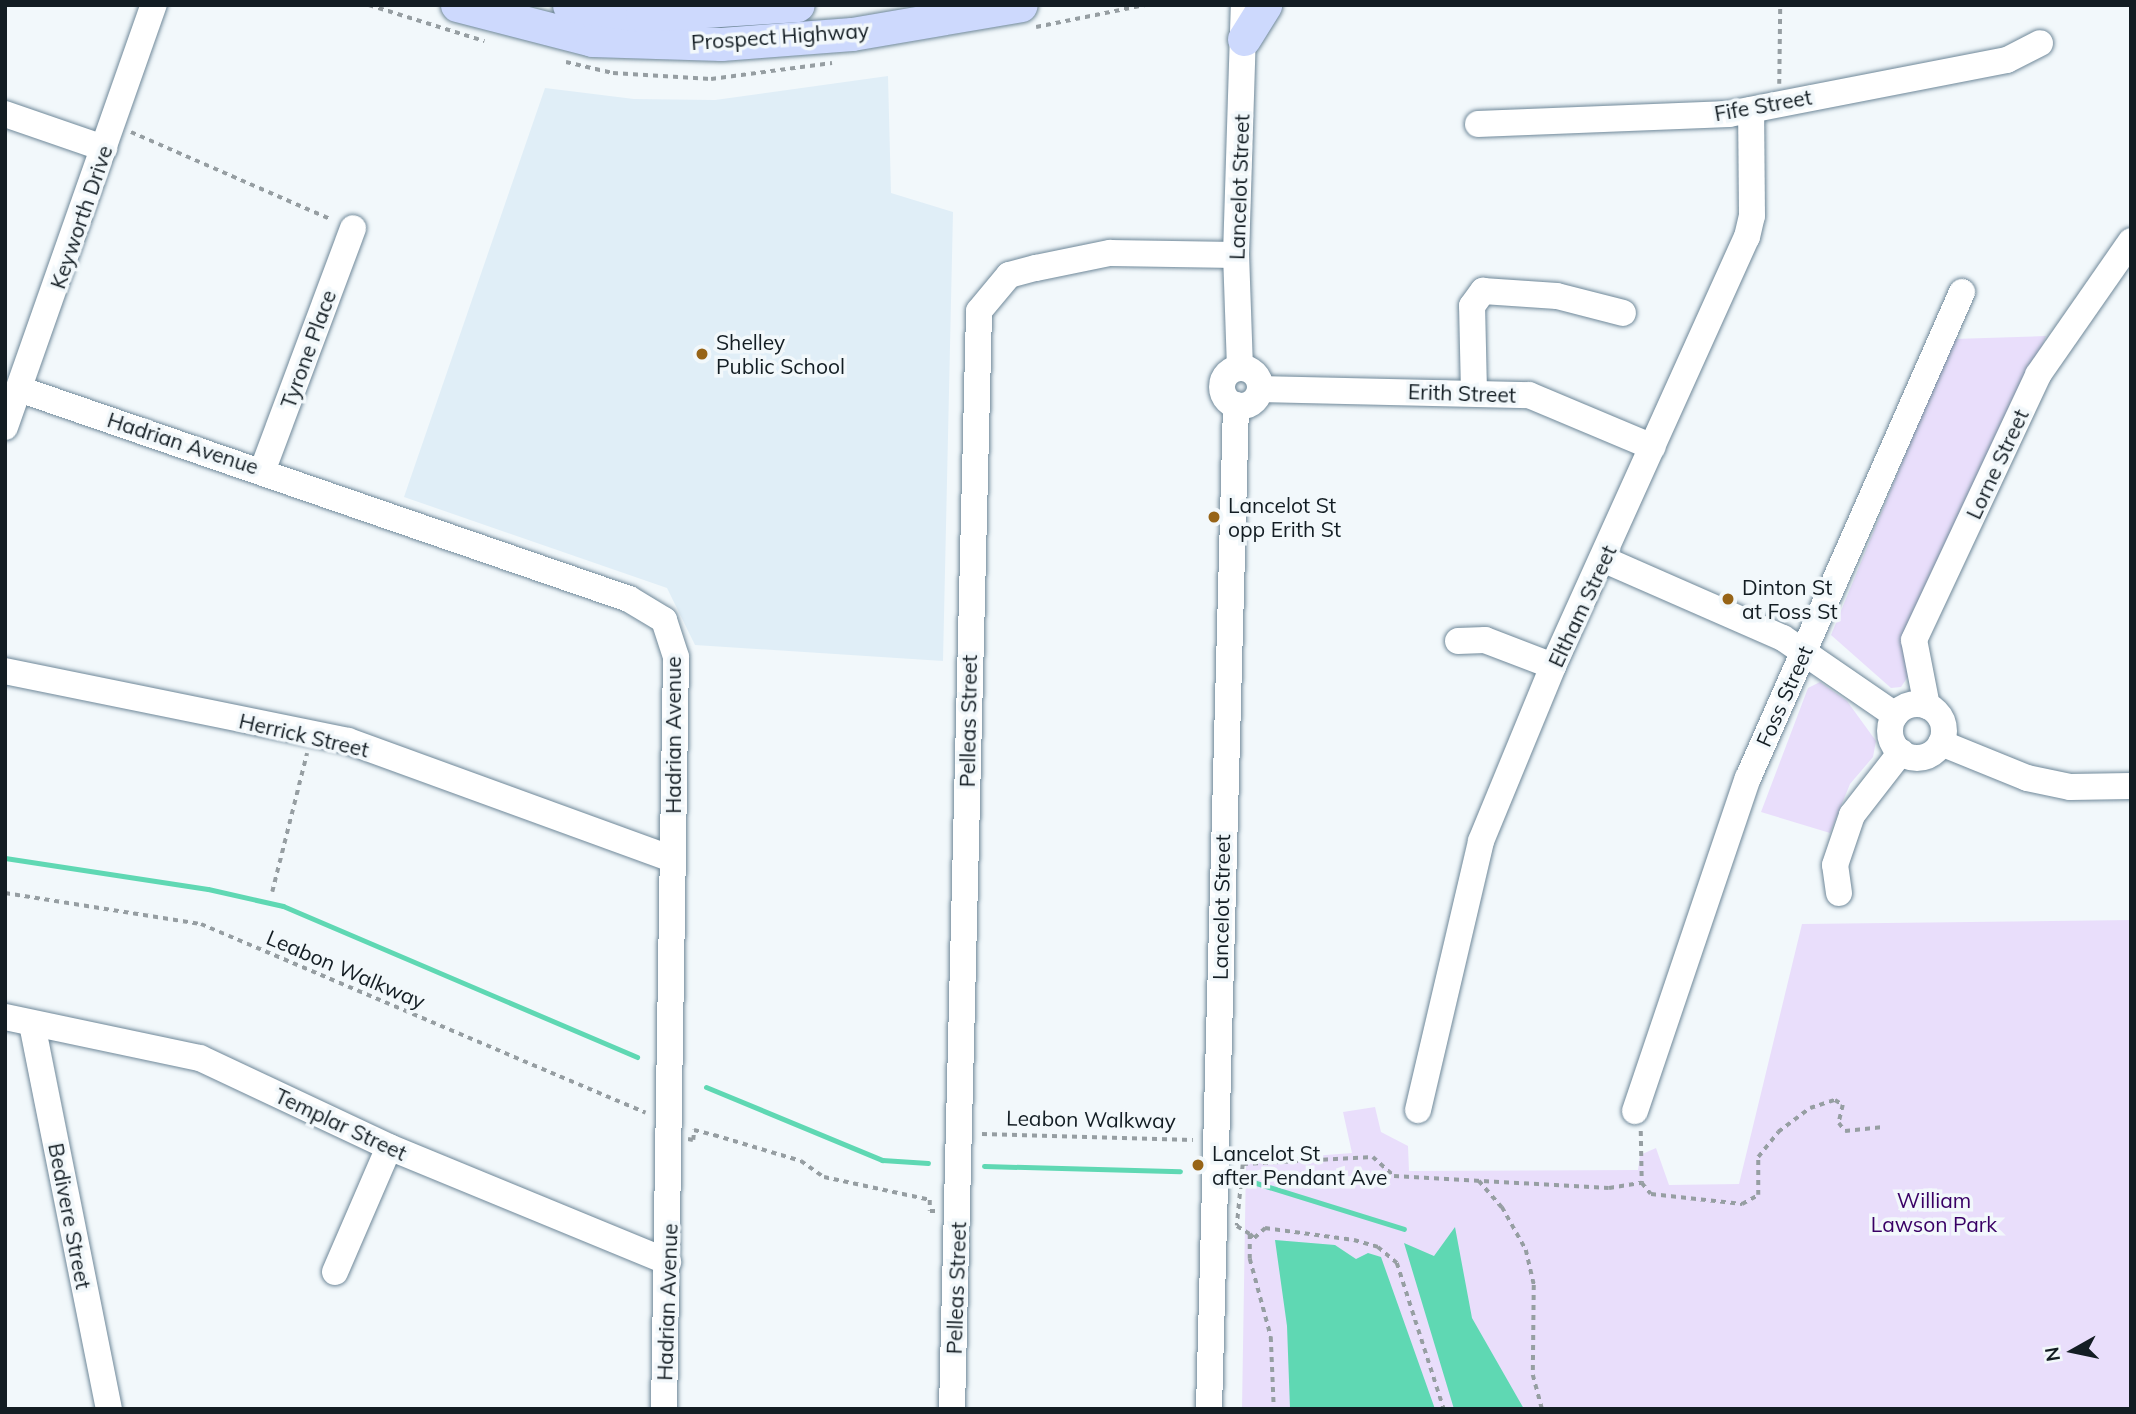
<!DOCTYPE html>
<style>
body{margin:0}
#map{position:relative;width:2136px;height:1414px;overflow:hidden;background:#f2f8fb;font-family:Mulish,sans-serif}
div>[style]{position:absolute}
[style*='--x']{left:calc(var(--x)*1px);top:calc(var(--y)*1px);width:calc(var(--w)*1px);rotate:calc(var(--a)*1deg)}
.built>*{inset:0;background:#e0eef7}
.green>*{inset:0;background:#e9defb}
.water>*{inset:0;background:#5fd8b3}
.stream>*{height:5px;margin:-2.5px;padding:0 2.5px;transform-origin:2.5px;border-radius:2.5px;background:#5fd8b3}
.path>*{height:3.5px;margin-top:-1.75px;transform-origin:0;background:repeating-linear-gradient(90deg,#969ea2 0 5px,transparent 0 10px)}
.roads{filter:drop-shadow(0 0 2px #6f8899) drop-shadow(0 0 2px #6f8899)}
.minor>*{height:26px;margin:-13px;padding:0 13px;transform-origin:13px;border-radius:13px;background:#fff}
.minor>.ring{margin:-13px;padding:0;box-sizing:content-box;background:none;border:26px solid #fff;border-radius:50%}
.major>*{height:33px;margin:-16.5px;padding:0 16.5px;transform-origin:16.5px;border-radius:16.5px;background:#cdd9fd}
.dots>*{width:19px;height:19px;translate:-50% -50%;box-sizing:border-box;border:4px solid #f2f8fb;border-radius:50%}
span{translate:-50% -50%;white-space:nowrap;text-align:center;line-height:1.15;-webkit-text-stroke:7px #f2f8fb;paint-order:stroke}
.street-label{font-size:21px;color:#131d23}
.poi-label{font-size:21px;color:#131d23}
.left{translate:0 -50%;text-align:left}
.park-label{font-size:21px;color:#390065}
.frame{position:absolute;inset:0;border:7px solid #131d23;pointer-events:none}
.north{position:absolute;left:2038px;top:1316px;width:70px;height:70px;-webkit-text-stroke:5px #f2f8fb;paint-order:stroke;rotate:261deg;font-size:19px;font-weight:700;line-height:28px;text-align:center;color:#131d23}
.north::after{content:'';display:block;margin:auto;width:24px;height:32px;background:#131d23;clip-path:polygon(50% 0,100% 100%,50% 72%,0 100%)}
</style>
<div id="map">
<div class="built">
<i style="clip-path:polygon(888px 76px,891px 193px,953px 212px,943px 661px,695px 645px,667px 588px,404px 497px,545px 88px,634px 99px,715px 100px)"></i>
</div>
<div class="green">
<i style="clip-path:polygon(2046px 336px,1909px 675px,1901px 687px,1891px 688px,1831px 635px,1953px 339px)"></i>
<i style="clip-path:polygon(1820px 682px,1847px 701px,1876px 741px,1873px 757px,1850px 784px,1830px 833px,1761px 812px,1808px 688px)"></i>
<i style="clip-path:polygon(2131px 920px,2131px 1409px,1242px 1409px,1246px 1161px,1352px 1153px,1343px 1112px,1375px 1107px,1381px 1132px,1408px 1146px,1409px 1171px,1638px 1170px,1640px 1155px,1656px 1148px,1669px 1185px,1739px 1184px,1802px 924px)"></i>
</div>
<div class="water">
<i style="clip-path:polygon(1455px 1227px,1472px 1318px,1524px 1409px,1454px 1409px,1404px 1243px,1434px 1256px)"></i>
<i style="clip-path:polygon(1275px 1240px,1335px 1245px,1356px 1259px,1368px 1253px,1381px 1257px,1435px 1409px,1290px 1409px,1287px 1326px)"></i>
</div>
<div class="stream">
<i style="--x:5;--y:858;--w:205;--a:8.7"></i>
<i style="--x:208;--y:889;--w:77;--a:12.8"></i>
<i style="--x:283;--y:906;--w:385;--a:23.1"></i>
<i style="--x:706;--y:1087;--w:191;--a:22.5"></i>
<i style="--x:882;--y:1160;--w:46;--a:3.7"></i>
<i style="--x:984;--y:1166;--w:196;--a:1.5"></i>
<i style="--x:1253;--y:1182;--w:158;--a:17.3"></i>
</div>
<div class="path">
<i style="--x:369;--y:5;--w:121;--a:17.4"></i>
<i style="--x:1301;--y:5;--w:38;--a:0"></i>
<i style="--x:1036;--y:27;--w:111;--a:-11.4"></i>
<i style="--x:566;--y:62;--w:48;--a:13.2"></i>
<i style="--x:613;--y:73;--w:98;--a:3.5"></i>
<i style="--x:711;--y:79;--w:122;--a:-7.5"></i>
<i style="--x:1779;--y:84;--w:79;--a:-89.3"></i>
<i style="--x:131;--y:132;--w:219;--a:23.6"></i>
<i style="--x:272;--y:892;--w:143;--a:-75.9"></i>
<i style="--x:5;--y:893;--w:198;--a:9"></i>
<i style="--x:201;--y:924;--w:483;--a:23"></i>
<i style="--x:1641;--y:1131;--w:52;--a:88.9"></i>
<i style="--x:1642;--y:1183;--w:14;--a:51"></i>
<i style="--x:1651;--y:1194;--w:92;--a:6.3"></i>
<i style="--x:1742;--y:1204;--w:18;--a:-29"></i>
<i style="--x:1758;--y:1195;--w:38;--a:-90"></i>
<i style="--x:1758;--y:1157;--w:32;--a:-51"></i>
<i style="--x:1778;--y:1132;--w:40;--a:-37"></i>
<i style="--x:1810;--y:1108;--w:26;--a:-18"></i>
<i style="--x:1835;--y:1100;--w:9;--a:32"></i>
<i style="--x:1843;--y:1105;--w:18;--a:103"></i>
<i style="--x:1839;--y:1123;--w:10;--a:53"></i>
<i style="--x:1845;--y:1131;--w:36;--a:-6"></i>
<i style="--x:982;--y:1134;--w:211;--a:1.6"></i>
<i style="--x:688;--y:1139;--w:5;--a:11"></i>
<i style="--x:693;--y:1140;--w:10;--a:-84"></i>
<i style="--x:694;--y:1130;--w:21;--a:14"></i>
<i style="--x:714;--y:1135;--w:91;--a:16.6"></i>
<i style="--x:801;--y:1161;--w:28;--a:35"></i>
<i style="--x:824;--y:1177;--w:108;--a:12.2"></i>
<i style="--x:930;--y:1200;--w:11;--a:90"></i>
<i style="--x:930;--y:1211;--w:5;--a:0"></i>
<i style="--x:1236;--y:1153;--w:6;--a:0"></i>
<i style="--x:1242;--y:1153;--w:11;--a:85"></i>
<i style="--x:1243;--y:1164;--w:130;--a:-3.1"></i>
<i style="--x:1373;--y:1157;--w:28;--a:42"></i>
<i style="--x:1394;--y:1176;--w:215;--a:3.2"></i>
<i style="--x:1609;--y:1188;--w:33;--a:-9"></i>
<i style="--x:1243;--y:1164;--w:62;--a:95.5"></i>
<i style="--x:1237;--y:1226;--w:15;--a:32"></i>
<i style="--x:1250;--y:1234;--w:25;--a:90"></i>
<i style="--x:1250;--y:1259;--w:81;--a:74.9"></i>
<i style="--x:1271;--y:1337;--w:72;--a:87.6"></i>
<i style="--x:1479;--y:1181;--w:35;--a:49"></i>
<i style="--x:1502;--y:1207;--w:49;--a:60.8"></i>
<i style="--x:1526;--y:1250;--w:36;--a:77"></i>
<i style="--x:1534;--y:1285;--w:90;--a:90.6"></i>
<i style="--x:1533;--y:1375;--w:35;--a:75"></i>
<i style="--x:1250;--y:1234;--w:6;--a:45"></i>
<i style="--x:1254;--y:1238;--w:15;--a:-42"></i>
<i style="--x:1265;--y:1228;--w:90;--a:7.7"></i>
<i style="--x:1354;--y:1240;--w:25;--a:16"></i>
<i style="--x:1378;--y:1247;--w:25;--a:40"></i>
<i style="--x:1397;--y:1263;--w:153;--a:72.2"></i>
</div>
<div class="roads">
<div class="minor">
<i style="--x:5;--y:114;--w:105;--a:19"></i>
<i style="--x:1478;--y:124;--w:251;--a:-2.3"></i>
<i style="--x:1729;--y:114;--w:283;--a:-11"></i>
<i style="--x:2007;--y:60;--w:37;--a:-27"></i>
<i style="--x:1240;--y:368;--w:113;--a:-92"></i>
<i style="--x:1236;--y:255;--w:250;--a:-88.2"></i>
<i class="ring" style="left:1222px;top:368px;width:12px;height:12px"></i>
<i style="--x:1260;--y:389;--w:269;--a:1.3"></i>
<i style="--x:1529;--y:395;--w:134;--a:22.8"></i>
<i style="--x:22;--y:390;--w:642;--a:19"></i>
<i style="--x:629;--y:599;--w:41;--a:31"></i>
<i style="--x:664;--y:620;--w:39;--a:72"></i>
<i style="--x:676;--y:657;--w:752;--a:90.91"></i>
<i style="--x:1474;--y:392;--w:86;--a:-91.3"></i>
<i style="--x:1472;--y:306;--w:19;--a:-54"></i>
<i style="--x:1483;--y:291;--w:74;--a:3.9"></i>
<i style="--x:1557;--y:296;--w:68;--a:14.4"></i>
<i style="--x:5;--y:427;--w:448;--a:-70.6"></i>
<i style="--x:263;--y:469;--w:257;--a:-69.5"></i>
<i style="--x:1605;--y:560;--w:194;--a:23.7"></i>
<i style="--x:1783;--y:638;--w:136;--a:34.5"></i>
<i style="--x:1458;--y:641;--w:27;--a:-2"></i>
<i style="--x:1485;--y:640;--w:73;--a:20.9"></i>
<i style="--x:5;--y:671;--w:350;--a:11.5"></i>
<i style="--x:348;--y:741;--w:345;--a:20"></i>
<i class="ring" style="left:1890px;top:704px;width:28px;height:28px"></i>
<i style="--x:1927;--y:706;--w:67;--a:-101.1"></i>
<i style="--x:1914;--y:640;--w:293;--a:-64.9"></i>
<i style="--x:2038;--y:375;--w:163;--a:-55.2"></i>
<i style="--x:1941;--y:743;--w:93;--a:22.1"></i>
<i style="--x:2027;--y:778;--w:44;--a:11.8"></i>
<i style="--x:2070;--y:787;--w:61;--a:-0.9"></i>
<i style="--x:1839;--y:893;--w:28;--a:-98"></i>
<i style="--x:1835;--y:865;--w:53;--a:-71.2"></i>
<i style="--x:1852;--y:815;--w:80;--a:-52.1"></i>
<i style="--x:5;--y:1017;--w:199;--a:11.9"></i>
<i style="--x:200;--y:1058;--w:209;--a:25.2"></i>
<i style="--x:389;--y:1147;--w:302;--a:22.4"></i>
<i style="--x:32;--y:1024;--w:393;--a:78.7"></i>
<i style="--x:1418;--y:1110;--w:276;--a:-76.8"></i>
<i style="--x:1481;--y:841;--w:189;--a:-67.6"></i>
<i style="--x:1553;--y:666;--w:471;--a:-65.7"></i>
<i style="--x:1747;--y:237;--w:22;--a:-77"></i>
<i style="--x:1752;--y:216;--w:106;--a:-90.5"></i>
<i style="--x:1635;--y:1111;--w:352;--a:-71.3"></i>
<i style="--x:1748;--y:778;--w:531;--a:-66.23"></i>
<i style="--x:335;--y:1272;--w:136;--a:-66.6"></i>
<i style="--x:952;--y:1409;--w:1098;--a:-88.59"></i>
<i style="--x:979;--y:311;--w:47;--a:-50.2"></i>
<i style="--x:1009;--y:275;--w:28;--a:-15"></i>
<i style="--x:1036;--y:268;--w:76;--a:-11.5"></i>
<i style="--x:1110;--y:253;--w:126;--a:0.9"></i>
<i style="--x:1209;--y:1409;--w:1004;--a:-88.46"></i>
</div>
<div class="major">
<i style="--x:457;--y:5;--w:139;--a:14.5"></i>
<i style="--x:592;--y:40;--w:129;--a:1.8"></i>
<i style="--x:721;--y:44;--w:131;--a:-4.4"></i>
<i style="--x:852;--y:34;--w:171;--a:-9.7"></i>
<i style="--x:569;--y:5;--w:74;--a:7.8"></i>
<i style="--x:642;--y:15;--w:156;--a:-3.7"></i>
<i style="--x:1244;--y:39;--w:40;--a:-58"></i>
</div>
</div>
<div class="dots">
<i style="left:702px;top:354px;background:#976417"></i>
<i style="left:1214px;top:517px;background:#976417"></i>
<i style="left:1728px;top:599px;background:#976417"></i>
<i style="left:1198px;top:1165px;background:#976417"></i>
</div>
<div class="street-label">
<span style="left:780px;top:36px;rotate:-4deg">Prospect Highway</span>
<span style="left:1763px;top:105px;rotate:-10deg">Fife Street</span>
<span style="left:1239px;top:187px;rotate:-88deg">Lancelot Street</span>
<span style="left:81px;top:217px;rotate:-71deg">Keyworth Drive</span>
<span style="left:308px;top:349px;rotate:-70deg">Tyrone Place</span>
<span style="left:1462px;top:393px;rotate:2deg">Erith Street</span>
<span style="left:183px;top:443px;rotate:18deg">Hadrian Avenue</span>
<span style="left:1997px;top:464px;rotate:-65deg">Lorne Street</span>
<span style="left:1582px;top:606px;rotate:-65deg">Eltham Street</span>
<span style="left:1784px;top:696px;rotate:-66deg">Foss Street</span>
<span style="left:968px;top:721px;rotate:-89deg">Pelleas Street</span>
<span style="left:304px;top:735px;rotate:13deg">Herrick Street</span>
<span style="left:673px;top:735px;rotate:-90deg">Hadrian Avenue</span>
<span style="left:1221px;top:907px;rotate:-89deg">Lancelot Street</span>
<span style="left:346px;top:969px;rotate:23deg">Leabon Walkway</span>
<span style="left:1091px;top:1119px;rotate:1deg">Leabon Walkway</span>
<span style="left:341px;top:1124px;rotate:25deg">Templar Street</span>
<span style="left:70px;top:1216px;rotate:79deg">Bedivere Street</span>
<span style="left:956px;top:1288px;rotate:-88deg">Pelleas Street</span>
<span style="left:667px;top:1302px;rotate:-88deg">Hadrian Avenue</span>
</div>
<div class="poi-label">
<span class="left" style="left:716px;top:354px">Shelley<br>Public School</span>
<span class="left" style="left:1228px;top:517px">Lancelot St<br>opp Erith St</span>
<span class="left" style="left:1742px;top:599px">Dinton St<br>at Foss St</span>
<span class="left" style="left:1212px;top:1165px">Lancelot St<br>after Pendant Ave</span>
</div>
<div class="park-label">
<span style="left:1934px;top:1212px">William<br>Lawson Park</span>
</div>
<div class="frame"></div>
<div class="north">N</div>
</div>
